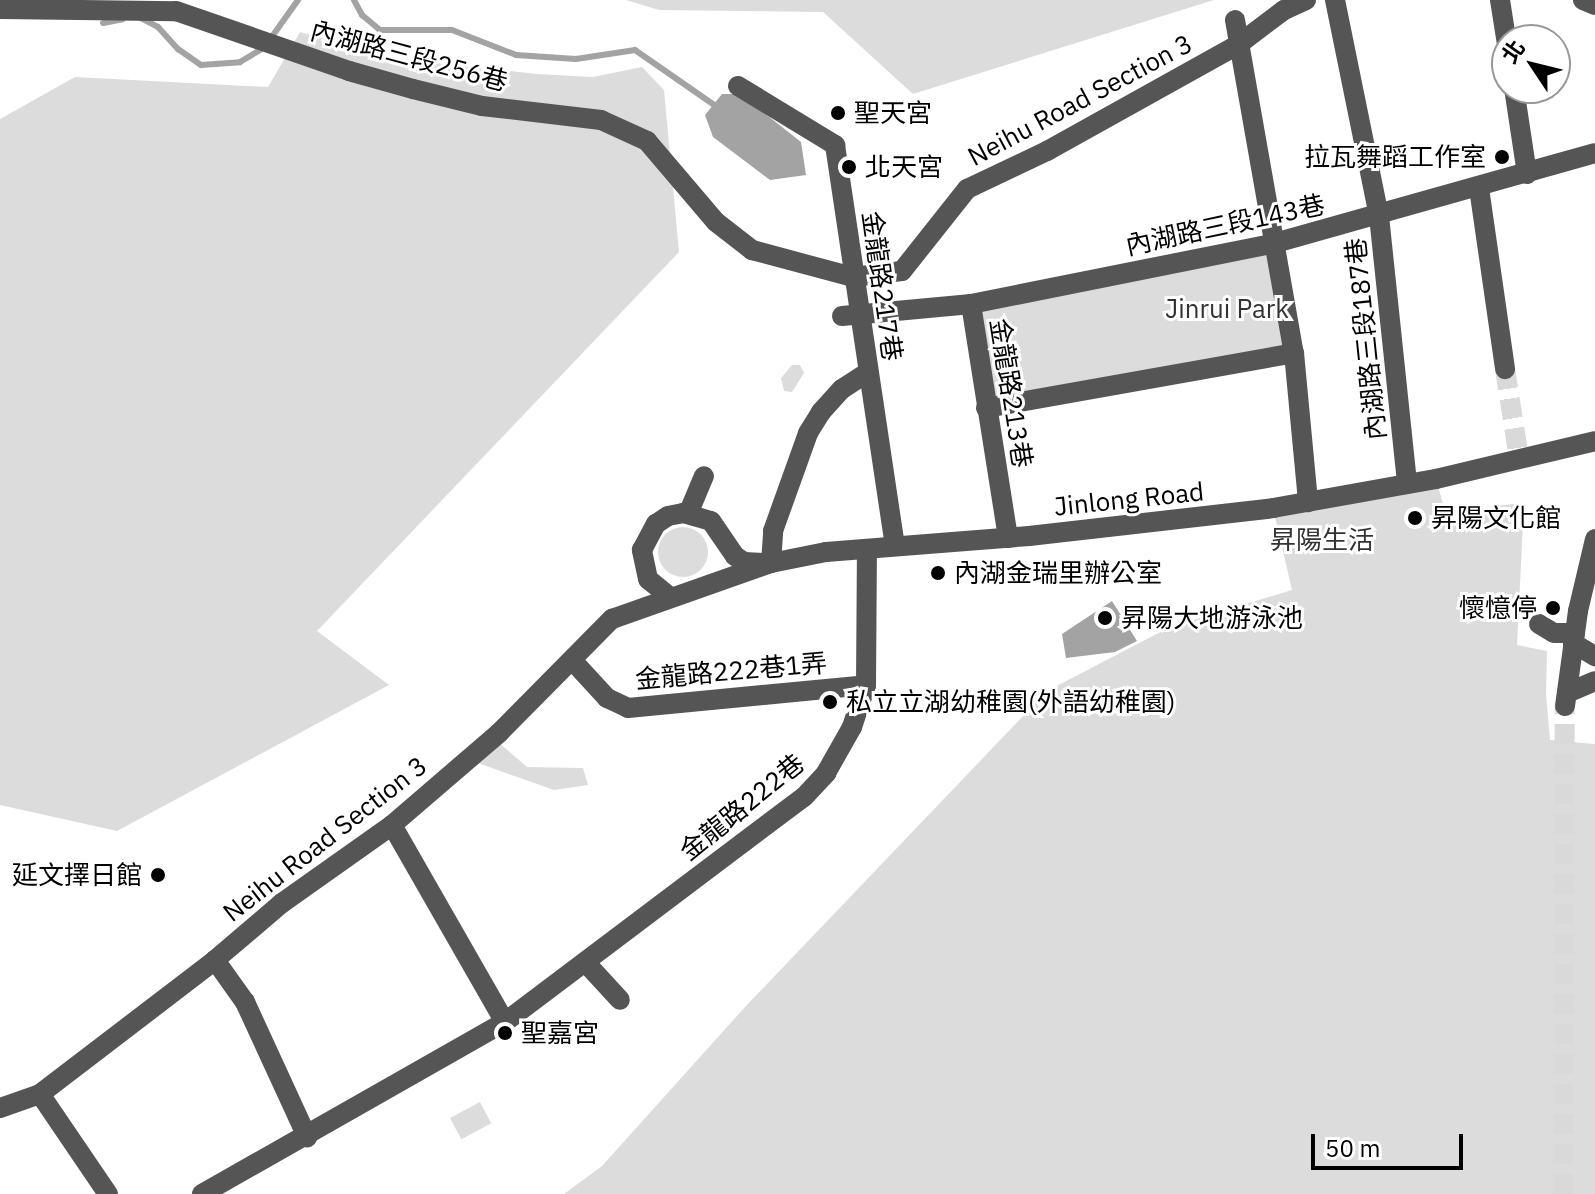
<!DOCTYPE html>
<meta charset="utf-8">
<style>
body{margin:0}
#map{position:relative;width:1595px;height:1194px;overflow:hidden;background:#fff;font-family:"IBM Plex Sans","Noto Sans TC",sans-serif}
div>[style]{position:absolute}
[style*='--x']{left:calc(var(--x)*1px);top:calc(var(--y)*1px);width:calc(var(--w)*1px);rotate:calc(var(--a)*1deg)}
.green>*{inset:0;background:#dcdcdc;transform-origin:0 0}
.round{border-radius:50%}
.water>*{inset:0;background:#a3a3a3}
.stream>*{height:6px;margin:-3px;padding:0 3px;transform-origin:3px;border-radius:3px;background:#a3a3a3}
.minor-tunnel>*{height:20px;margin-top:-10px;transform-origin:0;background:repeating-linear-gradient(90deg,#d9d9d9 0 20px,transparent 0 30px)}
.minor>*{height:20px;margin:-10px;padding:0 10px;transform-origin:10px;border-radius:10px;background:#555}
.dots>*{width:22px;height:22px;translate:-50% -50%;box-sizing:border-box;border:4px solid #fff;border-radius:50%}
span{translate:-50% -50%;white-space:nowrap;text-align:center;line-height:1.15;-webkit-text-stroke:6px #fff;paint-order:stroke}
.street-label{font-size:26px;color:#000}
.poi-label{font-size:26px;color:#000}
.left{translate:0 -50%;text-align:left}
.right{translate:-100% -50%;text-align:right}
.park-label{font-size:26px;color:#333}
.north{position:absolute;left:1491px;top:24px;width:80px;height:80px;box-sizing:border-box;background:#fff;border:2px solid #999;border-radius:50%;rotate:305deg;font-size:22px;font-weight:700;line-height:32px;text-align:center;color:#000}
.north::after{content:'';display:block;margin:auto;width:28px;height:36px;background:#000;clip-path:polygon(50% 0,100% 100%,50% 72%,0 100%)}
.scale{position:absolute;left:1311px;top:1134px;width:152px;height:36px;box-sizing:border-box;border:4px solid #000;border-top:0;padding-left:10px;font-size:24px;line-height:28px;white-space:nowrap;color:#000;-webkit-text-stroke:6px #fff;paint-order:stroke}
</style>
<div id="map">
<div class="green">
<i style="clip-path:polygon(626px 0,1214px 0,913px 94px,823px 12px,659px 10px)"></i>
<i style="clip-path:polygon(300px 32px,400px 59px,537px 74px,593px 77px,642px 67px,664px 90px,679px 252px,317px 631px,389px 685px,117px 831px,0 805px,0 119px,75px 77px,268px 87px)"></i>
<i style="left:1275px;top:243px;width:112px;height:310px;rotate:80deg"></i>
<i style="clip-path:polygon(792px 365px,800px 365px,804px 373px,792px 392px,784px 391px,781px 378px)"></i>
<i style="clip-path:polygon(1436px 479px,1445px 511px,1524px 503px,1517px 645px,1547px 651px,1546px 694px,1550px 740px,1595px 744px,1595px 1194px,564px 1194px,602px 1166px,745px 1007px,1047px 691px,1170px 627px,1292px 590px,1273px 508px)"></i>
<i class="round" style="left:658px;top:527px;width:50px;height:50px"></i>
<i style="clip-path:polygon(498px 742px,527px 767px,583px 768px,588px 785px,554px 790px,475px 762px)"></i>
<i style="left:480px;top:1102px;width:24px;height:34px;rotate:62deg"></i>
</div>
<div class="water">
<i style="clip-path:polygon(722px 94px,740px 94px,801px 142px,806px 175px,770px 180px,713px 137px,705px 115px)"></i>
<i style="clip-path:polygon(1112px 601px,1137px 641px,1115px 652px,1066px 658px,1062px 634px)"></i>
</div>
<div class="stream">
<i style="--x:354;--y:0;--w:17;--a:62"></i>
<i style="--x:362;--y:15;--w:23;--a:40"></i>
<i style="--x:380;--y:30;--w:72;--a:0"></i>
<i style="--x:452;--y:30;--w:69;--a:21.3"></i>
<i style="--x:516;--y:55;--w:60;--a:3.8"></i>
<i style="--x:576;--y:59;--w:60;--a:-8.7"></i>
<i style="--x:635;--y:50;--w:100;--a:34.8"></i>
<i style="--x:141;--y:18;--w:19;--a:28"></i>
<i style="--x:158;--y:27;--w:30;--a:48"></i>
<i style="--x:178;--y:49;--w:28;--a:35"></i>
<i style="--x:201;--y:65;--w:39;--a:-4"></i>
<i style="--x:240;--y:62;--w:29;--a:-31"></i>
<i style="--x:103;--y:23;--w:20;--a:-11"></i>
<i style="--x:271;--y:38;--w:47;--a:-54.6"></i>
</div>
<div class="minor-tunnel">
<i style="--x:1505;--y:369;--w:90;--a:81.1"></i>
<i style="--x:1563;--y:1194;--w:488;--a:-89.8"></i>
</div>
<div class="minor">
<i style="--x:1335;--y:0;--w:220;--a:78.5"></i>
<i style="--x:1379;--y:216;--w:269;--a:84"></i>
<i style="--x:1500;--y:0;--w:45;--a:81"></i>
<i style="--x:1583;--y:0;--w:13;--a:23"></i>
<i style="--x:0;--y:9;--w:176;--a:0.7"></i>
<i style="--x:176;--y:11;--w:183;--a:19.1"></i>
<i style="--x:349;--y:71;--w:66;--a:15.7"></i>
<i style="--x:413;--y:89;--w:71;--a:13.8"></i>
<i style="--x:482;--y:106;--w:120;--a:6.7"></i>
<i style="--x:601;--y:120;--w:51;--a:24.5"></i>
<i style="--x:647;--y:141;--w:106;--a:49.6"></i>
<i style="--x:716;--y:222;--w:46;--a:37.9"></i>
<i style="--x:752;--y:250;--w:105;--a:15"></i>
<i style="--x:853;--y:277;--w:49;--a:-7"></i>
<i style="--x:902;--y:271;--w:105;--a:-51.6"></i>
<i style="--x:967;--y:189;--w:89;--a:-25.4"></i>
<i style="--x:1047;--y:151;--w:220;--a:-29.1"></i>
<i style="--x:1239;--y:44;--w:56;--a:-37.1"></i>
<i style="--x:1284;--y:10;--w:24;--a:-24"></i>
<i style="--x:1235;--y:20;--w:338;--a:80"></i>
<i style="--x:1294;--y:353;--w:150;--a:84.6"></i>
<i style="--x:738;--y:86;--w:114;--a:31.3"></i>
<i style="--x:835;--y:145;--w:405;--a:81.5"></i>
<i style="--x:1514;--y:88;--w:87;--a:81.4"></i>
<i style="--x:1479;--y:188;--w:183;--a:81.8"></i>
<i style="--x:971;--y:304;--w:237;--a:81"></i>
<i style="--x:842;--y:316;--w:130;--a:-5.3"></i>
<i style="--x:971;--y:304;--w:310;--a:-11.3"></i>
<i style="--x:1275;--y:243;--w:332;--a:-15.7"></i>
<i style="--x:986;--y:408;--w:313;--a:-10.1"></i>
<i style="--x:688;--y:514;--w:41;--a:-67.2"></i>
<i style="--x:771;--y:563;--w:32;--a:-86"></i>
<i style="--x:773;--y:531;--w:104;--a:-70.3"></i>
<i style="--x:808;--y:433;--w:25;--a:-58"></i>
<i style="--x:821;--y:412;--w:31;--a:-48"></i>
<i style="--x:842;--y:389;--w:31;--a:-33"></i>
<i style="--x:670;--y:597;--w:28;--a:-141"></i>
<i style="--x:648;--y:579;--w:30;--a:-102"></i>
<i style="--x:642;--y:550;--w:30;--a:-62"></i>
<i style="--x:656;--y:524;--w:14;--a:-34"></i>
<i style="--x:668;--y:516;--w:15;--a:-11"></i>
<i style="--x:683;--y:513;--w:29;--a:16"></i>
<i style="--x:711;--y:521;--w:42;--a:55.6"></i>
<i style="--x:735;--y:556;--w:11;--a:34"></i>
<i style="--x:744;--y:562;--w:22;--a:3"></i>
<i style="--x:1539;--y:624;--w:17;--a:31"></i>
<i style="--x:1554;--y:633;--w:21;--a:0"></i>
<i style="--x:1573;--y:643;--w:26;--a:31"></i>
<i style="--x:572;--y:660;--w:52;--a:47.4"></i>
<i style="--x:607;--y:698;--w:23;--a:25"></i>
<i style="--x:628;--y:708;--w:239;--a:-5.5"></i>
<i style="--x:1567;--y:693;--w:30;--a:-23"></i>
<i style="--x:1565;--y:706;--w:96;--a:-82.2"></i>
<i style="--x:1578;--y:611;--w:74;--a:-76.7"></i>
<i style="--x:392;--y:825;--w:227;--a:60.2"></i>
<i style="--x:215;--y:960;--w:52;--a:54.5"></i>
<i style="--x:245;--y:1002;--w:149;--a:65.3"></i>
<i style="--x:586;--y:963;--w:50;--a:47.4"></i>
<i style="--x:40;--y:1094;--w:121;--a:55.8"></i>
<i style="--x:0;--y:1108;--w:42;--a:-19.3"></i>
<i style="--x:40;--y:1094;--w:220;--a:-37.4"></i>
<i style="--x:215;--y:960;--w:88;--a:-40.4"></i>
<i style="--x:282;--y:903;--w:135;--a:-35.3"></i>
<i style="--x:392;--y:825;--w:141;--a:-40.7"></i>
<i style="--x:499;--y:733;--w:161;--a:-45.3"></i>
<i style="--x:612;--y:619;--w:169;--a:-19.4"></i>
<i style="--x:771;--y:563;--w:56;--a:-11.3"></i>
<i style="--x:826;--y:552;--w:204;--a:-4.5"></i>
<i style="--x:1029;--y:536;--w:246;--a:-6.5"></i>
<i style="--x:1273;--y:508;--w:166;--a:-10.1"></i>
<i style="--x:1436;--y:479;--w:163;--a:-13.4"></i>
<i style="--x:202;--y:1194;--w:348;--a:-29.6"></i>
<i style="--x:505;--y:1022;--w:374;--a:-37"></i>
<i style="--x:804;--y:797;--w:33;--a:-47"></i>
<i style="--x:826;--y:773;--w:53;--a:-60.5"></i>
<i style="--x:852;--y:727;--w:44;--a:-71.6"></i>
<i style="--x:866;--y:685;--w:136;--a:-89.6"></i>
</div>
<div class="dots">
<i style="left:838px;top:113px;background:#000"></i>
<i style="left:1502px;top:157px;background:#000"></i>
<i style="left:849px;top:167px;background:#000"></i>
<i style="left:1415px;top:518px;background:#000"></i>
<i style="left:938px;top:573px;background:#000"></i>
<i style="left:1553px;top:608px;background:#000"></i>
<i style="left:1105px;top:618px;background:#000"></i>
<i style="left:830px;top:702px;background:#000"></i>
<i style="left:158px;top:875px;background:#000"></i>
<i style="left:505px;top:1033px;background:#000"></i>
</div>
<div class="street-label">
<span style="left:409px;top:56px;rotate:15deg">內湖路三段256巷</span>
<span style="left:1080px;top:100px;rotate:-28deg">Neihu Road Section 3</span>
<span style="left:1225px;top:225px;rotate:-12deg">內湖路三段143巷</span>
<span style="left:882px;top:286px;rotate:82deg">金龍路217巷</span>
<span style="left:1366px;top:339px;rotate:-96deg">內湖路三段187巷</span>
<span style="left:1011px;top:393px;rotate:81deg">金龍路213巷</span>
<span style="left:1129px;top:499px;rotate:-6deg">Jinlong Road</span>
<span style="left:731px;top:671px;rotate:-5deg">金龍路222巷1弄</span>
<span style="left:742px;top:807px;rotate:-39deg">金龍路222巷</span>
<span style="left:325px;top:839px;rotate:-38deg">Neihu Road Section 3</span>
</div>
<div class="poi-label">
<span class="left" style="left:854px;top:113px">聖天宮</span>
<span class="right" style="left:1486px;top:157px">拉瓦舞蹈工作室</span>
<span class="left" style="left:865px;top:167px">北天宮</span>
<span class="left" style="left:1431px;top:518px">昇陽文化館</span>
<span class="left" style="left:954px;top:573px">內湖金瑞里辦公室</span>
<span class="right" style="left:1537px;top:608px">懷憶停</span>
<span class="left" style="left:1121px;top:618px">昇陽大地游泳池</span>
<span class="left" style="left:846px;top:702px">私立立湖幼稚園(外語幼稚園)</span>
<span class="right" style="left:142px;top:875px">延文擇日館</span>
<span class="left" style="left:521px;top:1033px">聖嘉宮</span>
</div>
<div class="park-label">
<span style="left:1227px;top:309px">Jinrui Park</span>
<span style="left:1322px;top:540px">昇陽生活</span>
</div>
<div class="north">北</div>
<div class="scale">50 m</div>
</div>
